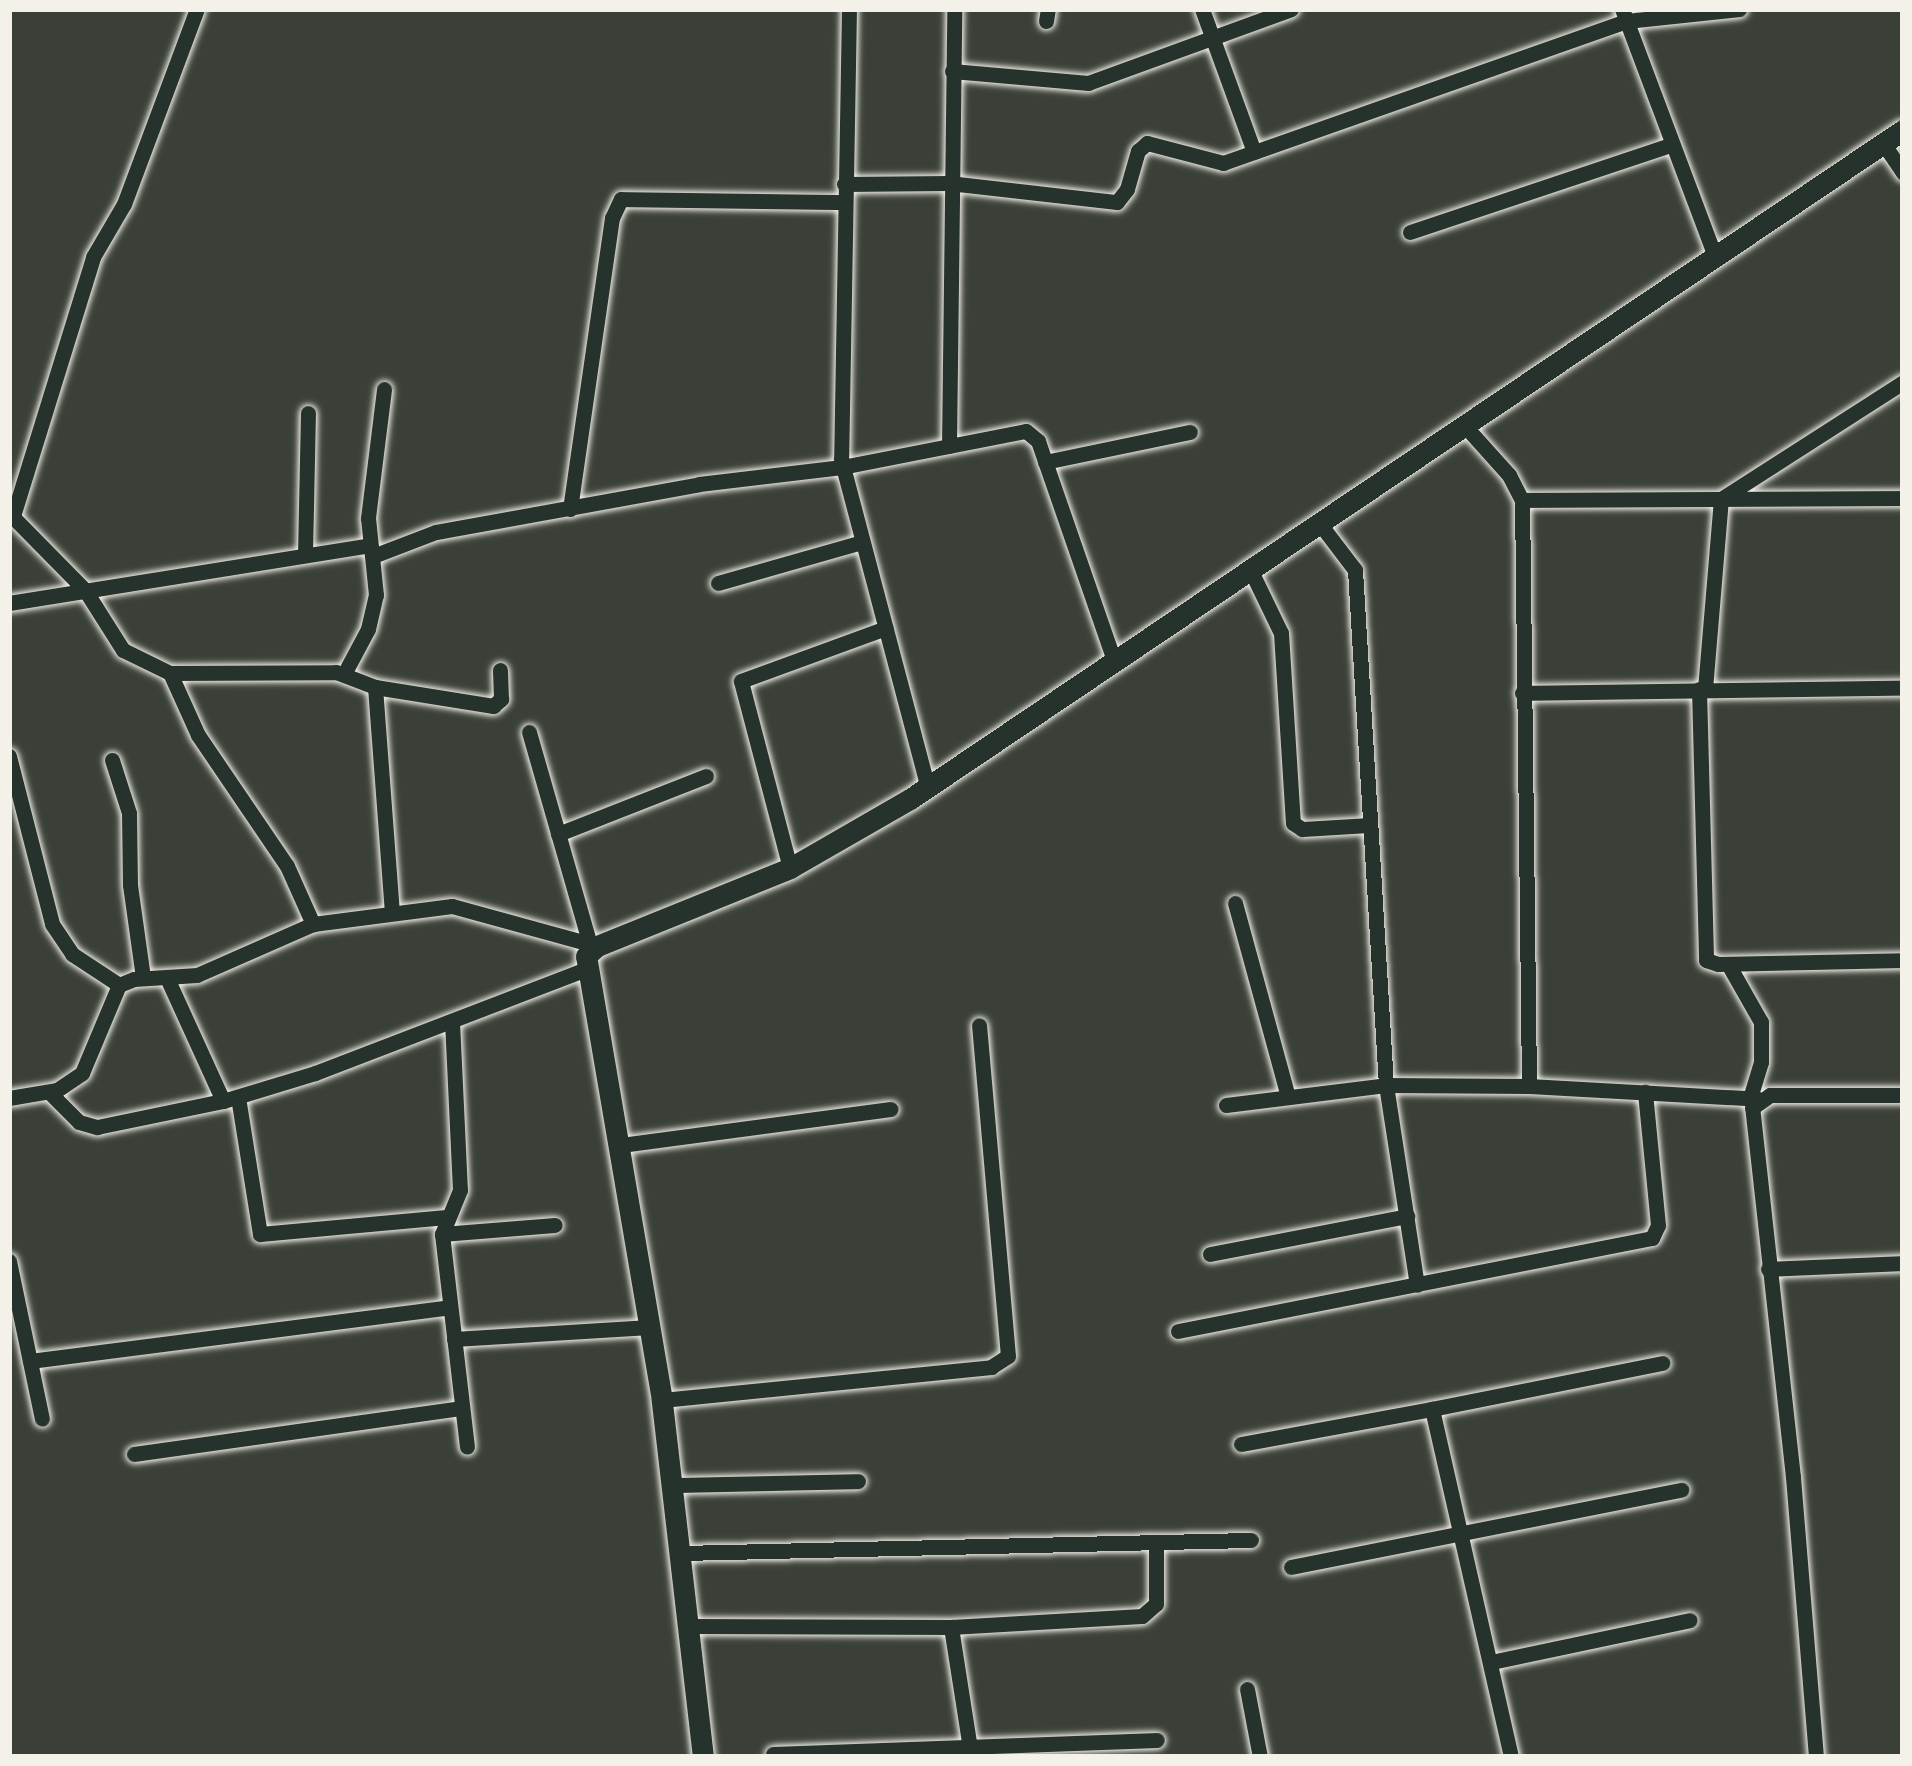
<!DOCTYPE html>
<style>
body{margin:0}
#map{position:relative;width:1912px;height:1766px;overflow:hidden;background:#3a4038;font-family:Delius,sans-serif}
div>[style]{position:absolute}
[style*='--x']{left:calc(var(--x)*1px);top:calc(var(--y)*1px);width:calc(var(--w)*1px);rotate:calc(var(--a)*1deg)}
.roads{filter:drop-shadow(0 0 3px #f4f1e8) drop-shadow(0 0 3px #f4f1e8)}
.street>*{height:15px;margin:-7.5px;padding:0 7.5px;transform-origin:7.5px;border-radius:7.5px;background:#26332d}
.secondary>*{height:21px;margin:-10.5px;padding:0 10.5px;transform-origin:10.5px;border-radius:10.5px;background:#26332d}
span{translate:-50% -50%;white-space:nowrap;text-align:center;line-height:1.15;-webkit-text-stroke:9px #26332d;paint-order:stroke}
.frame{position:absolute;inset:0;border:12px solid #f4f1e8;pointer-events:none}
</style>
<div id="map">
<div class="roads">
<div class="street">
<i style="--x:849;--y:9;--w:450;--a:91"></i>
<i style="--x:841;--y:459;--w:340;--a:75.2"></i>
<i style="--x:1202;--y:9;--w:152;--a:70"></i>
<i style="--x:1622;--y:9;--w:265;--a:69.4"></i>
<i style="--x:1046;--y:21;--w:12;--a:-81"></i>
<i style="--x:952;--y:71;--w:137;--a:5"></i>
<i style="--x:1088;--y:83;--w:216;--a:-20"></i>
<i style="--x:1883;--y:143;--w:36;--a:56"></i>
<i style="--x:844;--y:184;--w:105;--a:-0.5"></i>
<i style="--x:949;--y:183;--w:169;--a:6.5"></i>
<i style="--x:1117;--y:202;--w:16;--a:-52"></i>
<i style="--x:1127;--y:189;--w:40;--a:-74"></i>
<i style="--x:1138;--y:151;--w:12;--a:-42"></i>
<i style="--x:1147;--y:143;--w:79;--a:14.7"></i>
<i style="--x:1223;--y:163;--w:428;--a:-19.4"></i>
<i style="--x:1627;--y:21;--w:113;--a:-6.1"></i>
<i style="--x:1410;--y:232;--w:274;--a:-18.5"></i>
<i style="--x:1465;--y:426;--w:66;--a:48.1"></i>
<i style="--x:1509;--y:475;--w:28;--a:63"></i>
<i style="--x:949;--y:446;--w:437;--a:-89.3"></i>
<i style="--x:1045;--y:462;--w:148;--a:-11.7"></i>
<i style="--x:570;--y:509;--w:294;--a:-81.8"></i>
<i style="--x:612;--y:218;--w:21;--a:-65"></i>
<i style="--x:621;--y:199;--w:223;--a:0.8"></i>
<i style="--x:9;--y:513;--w:108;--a:45.4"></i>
<i style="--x:85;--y:590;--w:71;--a:57.7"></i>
<i style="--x:123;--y:650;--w:52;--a:26.1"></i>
<i style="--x:170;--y:673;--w:68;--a:65.7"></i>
<i style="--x:198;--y:735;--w:158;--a:55.8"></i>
<i style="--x:287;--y:866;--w:64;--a:65.9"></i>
<i style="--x:13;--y:516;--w:271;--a:-72.8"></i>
<i style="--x:93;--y:257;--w:61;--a:-59.7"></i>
<i style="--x:124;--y:204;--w:208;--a:-69.5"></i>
<i style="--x:1320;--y:524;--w:58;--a:52.7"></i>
<i style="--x:1355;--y:570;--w:516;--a:86.56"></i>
<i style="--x:1386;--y:1085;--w:202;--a:81.2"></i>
<i style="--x:305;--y:555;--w:142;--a:-88.8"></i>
<i style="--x:373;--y:556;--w:67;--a:-20.9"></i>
<i style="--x:436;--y:532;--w:267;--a:-10.3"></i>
<i style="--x:699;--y:484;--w:144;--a:-6.8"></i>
<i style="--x:842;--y:467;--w:187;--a:-11.1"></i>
<i style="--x:1026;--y:431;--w:16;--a:40"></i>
<i style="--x:1038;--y:441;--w:235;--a:70.9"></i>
<i style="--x:1251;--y:571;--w:69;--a:64.2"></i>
<i style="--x:1281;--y:633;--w:190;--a:86.4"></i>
<i style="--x:1293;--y:823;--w:11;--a:34"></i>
<i style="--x:1302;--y:829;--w:68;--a:-3.4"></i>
<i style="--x:718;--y:583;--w:150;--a:-15.9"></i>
<i style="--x:9;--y:603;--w:366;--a:-9.1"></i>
<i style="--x:170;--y:673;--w:166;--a:-0.3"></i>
<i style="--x:336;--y:672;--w:42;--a:21"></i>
<i style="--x:375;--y:687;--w:225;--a:85.7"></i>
<i style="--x:344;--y:674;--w:51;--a:-61.9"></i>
<i style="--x:368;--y:629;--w:35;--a:-77"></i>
<i style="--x:376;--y:595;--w:77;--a:-95.9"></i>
<i style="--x:368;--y:518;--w:130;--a:-82.9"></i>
<i style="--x:375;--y:687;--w:120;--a:9.1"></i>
<i style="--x:493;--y:706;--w:11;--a:-41"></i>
<i style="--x:501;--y:699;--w:29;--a:-92"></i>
<i style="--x:1699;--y:689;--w:271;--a:88.5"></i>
<i style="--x:1706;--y:960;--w:13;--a:18"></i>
<i style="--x:1718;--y:964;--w:185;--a:-1.2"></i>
<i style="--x:1705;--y:689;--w:191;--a:-85.2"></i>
<i style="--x:1721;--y:499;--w:216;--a:-32.7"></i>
<i style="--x:1522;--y:693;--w:381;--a:-0.8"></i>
<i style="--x:529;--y:732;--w:222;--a:74"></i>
<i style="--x:9;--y:756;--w:173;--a:75.6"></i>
<i style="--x:52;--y:924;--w:36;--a:56"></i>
<i style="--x:72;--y:954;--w:56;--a:33.4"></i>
<i style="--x:112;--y:760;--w:56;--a:72.2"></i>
<i style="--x:129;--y:813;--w:72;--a:89.2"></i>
<i style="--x:130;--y:885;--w:94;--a:82"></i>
<i style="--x:558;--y:834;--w:159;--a:-21.4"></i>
<i style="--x:790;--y:868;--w:193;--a:-104.7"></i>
<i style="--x:741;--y:681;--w:154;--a:-20.1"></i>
<i style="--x:1235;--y:903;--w:201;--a:74.7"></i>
<i style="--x:1728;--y:964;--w:67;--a:60.4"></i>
<i style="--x:1761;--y:1022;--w:40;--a:90"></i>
<i style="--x:1761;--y:1062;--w:38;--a:107"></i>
<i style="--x:167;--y:978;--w:135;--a:65.5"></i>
<i style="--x:452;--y:1021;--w:169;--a:87.3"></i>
<i style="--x:460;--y:1190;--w:48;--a:112.2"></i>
<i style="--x:442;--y:1234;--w:214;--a:83.3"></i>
<i style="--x:1529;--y:1086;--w:586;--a:-90.68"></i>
<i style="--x:1522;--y:500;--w:381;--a:-0.3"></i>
<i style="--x:49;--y:1092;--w:42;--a:45"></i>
<i style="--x:79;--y:1122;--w:19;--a:16"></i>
<i style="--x:97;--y:1127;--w:129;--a:-11.7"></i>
<i style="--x:223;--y:1101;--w:96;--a:-16.9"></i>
<i style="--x:315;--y:1073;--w:290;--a:-21"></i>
<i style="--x:238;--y:1097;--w:139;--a:80.9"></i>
<i style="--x:260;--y:1234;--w:187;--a:-5.2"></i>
<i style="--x:9;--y:1098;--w:49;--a:-9.5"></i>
<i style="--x:57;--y:1090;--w:30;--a:-34"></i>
<i style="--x:82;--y:1073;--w:95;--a:-67.2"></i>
<i style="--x:119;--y:985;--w:16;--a:-22"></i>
<i style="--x:134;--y:979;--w:63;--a:-3.6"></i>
<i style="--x:197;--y:975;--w:127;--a:-23.7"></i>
<i style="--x:313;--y:924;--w:140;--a:-7.4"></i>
<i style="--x:452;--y:906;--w:150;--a:15.4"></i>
<i style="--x:1226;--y:1105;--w:161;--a:-7.1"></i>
<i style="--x:1386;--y:1085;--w:143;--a:0.4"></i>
<i style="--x:1529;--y:1086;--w:229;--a:3.2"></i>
<i style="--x:621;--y:1145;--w:272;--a:-7.6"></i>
<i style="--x:442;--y:1234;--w:113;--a:-4.6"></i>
<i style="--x:1210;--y:1254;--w:201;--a:-10.9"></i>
<i style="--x:9;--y:1261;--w:161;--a:78.2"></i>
<i style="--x:1768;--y:1269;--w:135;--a:-2.5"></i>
<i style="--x:1178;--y:1331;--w:483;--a:-11.1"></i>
<i style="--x:1652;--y:1238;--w:14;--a:-65"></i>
<i style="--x:1658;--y:1225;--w:134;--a:-95.6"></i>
<i style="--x:454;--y:1339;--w:196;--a:-3.5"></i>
<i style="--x:30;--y:1361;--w:423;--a:-7.3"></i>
<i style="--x:662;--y:1400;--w:331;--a:-5.7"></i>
<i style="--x:991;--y:1367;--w:20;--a:-33"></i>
<i style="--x:1008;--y:1356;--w:332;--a:-95"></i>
<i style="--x:1432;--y:1409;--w:235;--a:-11.3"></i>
<i style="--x:1241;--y:1444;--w:194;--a:-10.4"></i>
<i style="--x:1432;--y:1409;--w:357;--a:77.2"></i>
<i style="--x:134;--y:1454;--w:331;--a:-8"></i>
<i style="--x:673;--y:1485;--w:185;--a:-1.2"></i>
<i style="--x:681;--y:1553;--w:570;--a:-1.31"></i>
<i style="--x:1291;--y:1567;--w:398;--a:-11.2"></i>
<i style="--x:690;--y:1626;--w:261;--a:0.2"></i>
<i style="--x:951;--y:1627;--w:191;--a:-3.3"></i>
<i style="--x:1142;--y:1616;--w:18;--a:-41"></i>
<i style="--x:1156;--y:1604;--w:62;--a:-90"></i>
<i style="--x:951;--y:1627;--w:129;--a:81.1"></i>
<i style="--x:1491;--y:1662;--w:203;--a:-11.9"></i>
<i style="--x:1247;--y:1689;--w:69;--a:79.2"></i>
<i style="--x:773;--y:1754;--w:384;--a:-2.1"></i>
<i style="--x:1816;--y:1757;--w:281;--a:-94.7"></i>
<i style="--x:1793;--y:1477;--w:371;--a:-96.3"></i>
<i style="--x:1752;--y:1108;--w:22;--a:-36"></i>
<i style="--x:1770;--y:1095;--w:133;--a:0"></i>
</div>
<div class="secondary">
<i style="--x:703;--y:1757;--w:359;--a:-96.6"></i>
<i style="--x:662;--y:1400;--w:450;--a:-99.7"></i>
<i style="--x:586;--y:956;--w:15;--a:-42"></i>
<i style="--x:597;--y:946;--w:208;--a:-22"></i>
<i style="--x:790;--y:868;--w:138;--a:-29.9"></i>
<i style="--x:910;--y:799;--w:1197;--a:-33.97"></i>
</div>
</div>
<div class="frame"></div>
</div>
